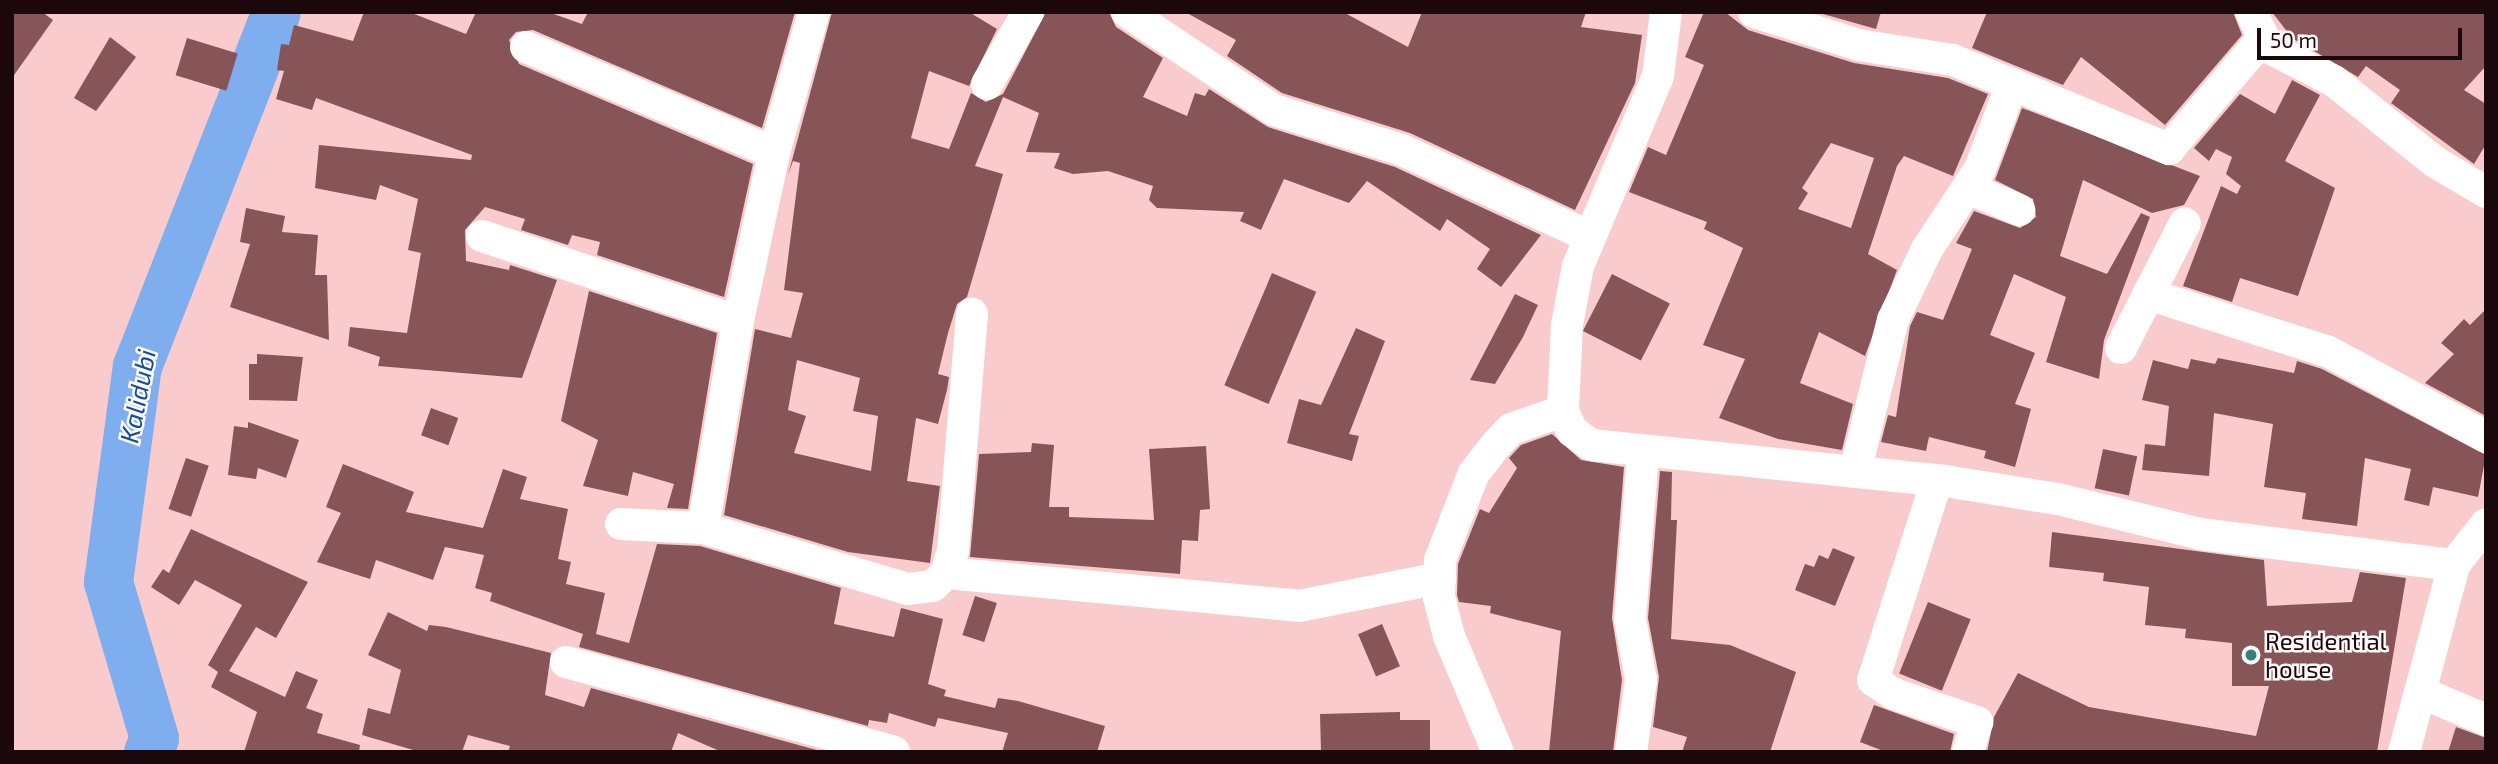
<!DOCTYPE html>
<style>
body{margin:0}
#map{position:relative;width:2498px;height:764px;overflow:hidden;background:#facbcc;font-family:"Exo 2",sans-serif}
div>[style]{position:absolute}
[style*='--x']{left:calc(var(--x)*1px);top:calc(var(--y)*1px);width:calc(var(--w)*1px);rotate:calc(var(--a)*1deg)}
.river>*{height:49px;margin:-24.5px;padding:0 24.5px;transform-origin:24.5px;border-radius:24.5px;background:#7faeee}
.building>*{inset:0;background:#875557;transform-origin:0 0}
.minor>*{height:32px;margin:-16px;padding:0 16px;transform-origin:16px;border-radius:16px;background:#fff}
.dots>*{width:19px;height:19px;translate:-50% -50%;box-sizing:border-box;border:4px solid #fef8f8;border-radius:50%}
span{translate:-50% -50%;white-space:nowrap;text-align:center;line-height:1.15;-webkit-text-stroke:5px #fef8f8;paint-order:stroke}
.poi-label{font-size:24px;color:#1b080a}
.left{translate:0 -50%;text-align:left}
.water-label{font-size:26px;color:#104f9a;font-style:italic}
.frame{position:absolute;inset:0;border:14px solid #1b080a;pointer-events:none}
.scale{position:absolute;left:2257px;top:28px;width:205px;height:32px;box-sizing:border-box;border:4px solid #1b080a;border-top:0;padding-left:9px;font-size:21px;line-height:24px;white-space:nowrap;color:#1b080a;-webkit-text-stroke:5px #fef8f8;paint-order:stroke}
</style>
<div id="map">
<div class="river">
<i style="--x:148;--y:752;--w:15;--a:-67"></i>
<i style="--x:154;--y:738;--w:163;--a:-106.4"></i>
<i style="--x:108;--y:582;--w:218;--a:-82.4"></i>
<i style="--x:137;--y:366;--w:380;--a:-68.6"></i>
</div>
<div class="building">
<i style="clip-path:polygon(12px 12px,42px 12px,53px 20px,12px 78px)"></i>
<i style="clip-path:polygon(364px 12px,409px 12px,466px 34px,476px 12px,548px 12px,582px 24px,588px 12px,795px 12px,762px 128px,533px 30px,516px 32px,509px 40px,519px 64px,753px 164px,724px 297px,597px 255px,600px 242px,572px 235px,568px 245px,521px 230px,525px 219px,485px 207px,465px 230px,466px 261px,509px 270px,510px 265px,557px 280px,522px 378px,378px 366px,380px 357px,348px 346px,350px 327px,407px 333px,421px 253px,408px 250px,418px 199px,380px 185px,376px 200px,315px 188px,319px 145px,471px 160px,472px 155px,316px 98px,312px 110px,276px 99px,284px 71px,277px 70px,281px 44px,289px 45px,294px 25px,353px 41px)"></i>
<i style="clip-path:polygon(evenodd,832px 12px,969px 12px,997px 29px,969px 86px,929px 71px,911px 138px,949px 149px,971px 93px,986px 102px,1003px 94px,1046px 12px,1109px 12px,1116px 27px,1163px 58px,1143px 97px,1187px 116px,1195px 93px,1205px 96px,1209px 89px,1268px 127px,1395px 167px,1541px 235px,1501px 287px,1477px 269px,1490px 249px,1447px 219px,1440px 231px,1367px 181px,1349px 203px,1284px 179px,1261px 230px,1240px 221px,1244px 212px,1157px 208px,1149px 200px,1153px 186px,1108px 171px,1073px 174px,1054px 168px,1060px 153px,1026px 152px,1039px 113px,1003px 97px,975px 166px,1003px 174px,967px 297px,957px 304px,948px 333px,938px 374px,949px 377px,947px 390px,938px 424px,916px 418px,907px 481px,940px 486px,930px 563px,848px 552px,724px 515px,755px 329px,791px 338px,803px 293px,784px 290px,800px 163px,793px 161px,788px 175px,832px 12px,797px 360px,860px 378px,853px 411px,878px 416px,871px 471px,794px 453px,806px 416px,788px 410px,797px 360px)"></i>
<i style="clip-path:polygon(1185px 12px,1343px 12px,1408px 47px,1422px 12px,1586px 12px,1581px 27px,1642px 35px,1635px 83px,1575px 210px,1410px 133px,1282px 93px,1227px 56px,1236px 40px)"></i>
<i style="clip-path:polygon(evenodd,1704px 12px,1725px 12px,1748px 30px,1854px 63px,1948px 78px,1988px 94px,1953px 176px,1904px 156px,1897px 166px,1868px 254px,1897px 270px,1865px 356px,1819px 332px,1800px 383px,1853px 404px,1842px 450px,1778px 439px,1719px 418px,1745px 359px,1703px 345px,1743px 248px,1704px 229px,1707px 222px,1629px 192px,1648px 147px,1666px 155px,1704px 65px,1685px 57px,1704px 12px,1831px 143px,1874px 158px,1851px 228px,1798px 209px,1808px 193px,1802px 188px,1831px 143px)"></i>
<i style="clip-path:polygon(1816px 12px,1881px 12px,1876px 29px)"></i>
<i style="clip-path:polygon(1987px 12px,2233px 12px,2242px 35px,2165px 125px,2081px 57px,2063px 85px,1972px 48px)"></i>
<i style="clip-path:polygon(2272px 12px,2486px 12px,2486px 66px,2464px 90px,2486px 104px,2486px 144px,2474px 164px,2391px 103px,2400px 90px,2366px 66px,2358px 77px,2292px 38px)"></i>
<i style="clip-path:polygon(110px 37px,136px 57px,96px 111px,74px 98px)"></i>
<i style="left:187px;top:38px;width:53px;height:39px;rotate:17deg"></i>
<i style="clip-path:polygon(2292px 80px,2320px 95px,2285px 161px,2335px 188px,2298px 296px,2240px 278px,2232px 302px,2183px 286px,2221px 186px,2237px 194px,2241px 186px,2226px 174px,2232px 157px,2216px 149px,2209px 161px,2194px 148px,2240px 94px,2275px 114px)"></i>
<i style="clip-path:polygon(2022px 108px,2200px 176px,2184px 205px,2152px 213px,2083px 180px,2060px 256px,2107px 274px,2141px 213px,2150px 217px,2104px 340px,2099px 379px,2046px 362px,2066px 297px,2014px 274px,1990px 335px,2035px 353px,2015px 404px,2031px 409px,2015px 467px,1984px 458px,1986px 451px,1929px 437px,1926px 451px,1881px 442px,1888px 415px,1896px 417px,1910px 326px,1917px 312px,1943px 320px,1972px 249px,1956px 243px,1974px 211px,2020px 228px,2036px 217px,2033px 199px,1995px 180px)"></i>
<i style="clip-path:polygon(246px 208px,285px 216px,282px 232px,318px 235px,315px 275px,327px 275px,329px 340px,230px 307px,250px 244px,240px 242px)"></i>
<i style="left:1272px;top:273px;width:48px;height:122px;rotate:23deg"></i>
<i style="left:1612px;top:274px;width:65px;height:64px;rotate:27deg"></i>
<i style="clip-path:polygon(589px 291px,717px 333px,688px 509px,667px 508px,674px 484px,633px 472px,628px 496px,583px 486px,598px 440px,561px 421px)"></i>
<i style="clip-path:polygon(1515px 294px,1538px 305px,1523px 337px,1495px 384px,1470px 380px)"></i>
<i style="clip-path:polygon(2486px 309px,2486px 416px,2425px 383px,2454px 354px,2441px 343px,2464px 319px,2470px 325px)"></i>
<i style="clip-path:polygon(1356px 328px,1385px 341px,1349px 434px,1359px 436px,1352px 461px,1287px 443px,1299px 399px,1321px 405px)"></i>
<i style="clip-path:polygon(257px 354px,303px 357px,297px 401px,249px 400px,249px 364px,257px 364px)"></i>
<i style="clip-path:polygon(2218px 358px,2294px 373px,2297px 361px,2322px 369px,2486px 455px,2478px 497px,2433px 487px,2429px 506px,2404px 500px,2411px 469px,2365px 458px,2357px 526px,2302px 519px,2306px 493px,2264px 487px,2273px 424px,2214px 413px,2209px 476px,2142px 470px,2145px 444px,2165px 446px,2169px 406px,2142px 400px,2153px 360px,2188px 369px,2191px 359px,2215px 364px)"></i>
<i style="left:431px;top:408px;width:29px;height:29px;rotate:20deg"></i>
<i style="clip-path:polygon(248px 422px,299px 440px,286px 478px,258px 468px,256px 479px,228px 475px,234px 426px,248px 428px)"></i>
<i style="clip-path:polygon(1552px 434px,1581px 460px,1624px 467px,1612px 618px,1622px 680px,1613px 752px,1549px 752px,1561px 631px,1490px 613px,1491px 606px,1459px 602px,1457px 595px,1458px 564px,1480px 509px,1489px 513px,1517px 468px,1509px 458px,1521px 445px)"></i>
<i style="clip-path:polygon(1032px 443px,1054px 445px,1049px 507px,1069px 507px,1069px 517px,1154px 520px,1149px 449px,1206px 446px,1210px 509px,1200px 510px,1198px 541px,1182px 540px,1180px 574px,970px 557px,979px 454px,1031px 452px)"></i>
<i style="left:2103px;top:449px;width:35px;height:40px;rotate:12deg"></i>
<i style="left:186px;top:458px;width:24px;height:54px;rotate:19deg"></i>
<i style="clip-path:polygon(343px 464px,414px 492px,406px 512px,483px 528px,503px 469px,527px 477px,520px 499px,568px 509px,558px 559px,571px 562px,566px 584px,605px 593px,596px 634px,629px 643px,657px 544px,700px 546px,841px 588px,834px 624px,894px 637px,901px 608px,943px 619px,928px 684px,946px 690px,944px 696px,995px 708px,998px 698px,1018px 701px,1105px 726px,1097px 752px,1002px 752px,1008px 733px,938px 718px,935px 727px,889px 713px,887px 723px,869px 720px,868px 726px,579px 647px,583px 634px,490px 601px,492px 593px,475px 588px,484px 555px,445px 547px,433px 580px,376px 560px,370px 579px,317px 562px,341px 513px,326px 507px)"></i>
<i style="clip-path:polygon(1660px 471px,1672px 472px,1671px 520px,1677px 520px,1671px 639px,1730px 645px,1796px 672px,1770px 752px,1682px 752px,1687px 737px,1653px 727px,1659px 677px,1648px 618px)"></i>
<i style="clip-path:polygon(191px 529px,308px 582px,276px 638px,256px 627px,229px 671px,285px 697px,296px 671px,318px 680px,306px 708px,323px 714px,317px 733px,360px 745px,359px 752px,244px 752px,257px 712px,211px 687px,218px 672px,208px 665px,242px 605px,195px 580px,179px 605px,151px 587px,163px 569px,169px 573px)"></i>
<i style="clip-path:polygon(2052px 532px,2264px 560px,2267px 606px,2352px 602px,2360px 572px,2406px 578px,2377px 752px,1987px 752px,1994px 717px,2018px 673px,2089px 707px,2256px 736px,2269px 686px,2232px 686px,2232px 643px,2185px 638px,2186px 629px,2145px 625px,2149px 587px,2103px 581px,2104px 573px,2049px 567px)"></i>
<i style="clip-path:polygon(1833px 548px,1855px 557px,1835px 606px,1795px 590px,1805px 564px,1814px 567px,1819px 555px,1828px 559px)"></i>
<i style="left:975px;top:596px;width:23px;height:41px;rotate:18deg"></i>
<i style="left:1928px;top:602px;width:46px;height:77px;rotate:22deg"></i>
<i style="clip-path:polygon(388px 612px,427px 631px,429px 625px,446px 627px,551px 653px,545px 695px,584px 707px,591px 688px,824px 752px,722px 752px,678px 733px,671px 752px,508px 752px,510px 746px,468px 735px,462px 752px,420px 752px,362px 735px,368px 708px,390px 714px,401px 670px,368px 655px)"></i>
<i style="left:1382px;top:624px;width:46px;height:26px;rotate:67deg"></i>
<i style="clip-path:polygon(1874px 705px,1954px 734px,1950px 752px,1886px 752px,1860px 742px)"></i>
<i style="clip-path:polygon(1400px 712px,1400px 720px,1430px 720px,1430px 752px,1321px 752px,1320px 714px)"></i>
<i style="clip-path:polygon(2456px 727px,2486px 738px,2486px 752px,2448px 752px)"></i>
</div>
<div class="minor">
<i style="--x:1127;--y:12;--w:177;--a:33.7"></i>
<i style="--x:1274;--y:110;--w:134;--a:17.4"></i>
<i style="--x:1402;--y:150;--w:207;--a:24.8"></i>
<i style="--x:1666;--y:12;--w:64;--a:97.1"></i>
<i style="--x:1658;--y:76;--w:206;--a:112.8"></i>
<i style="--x:1578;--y:266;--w:60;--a:100.6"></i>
<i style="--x:1567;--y:325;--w:86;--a:92.7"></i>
<i style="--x:1563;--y:411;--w:22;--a:66"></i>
<i style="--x:1572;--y:431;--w:24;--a:36"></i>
<i style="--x:1591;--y:445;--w:356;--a:5.8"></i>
<i style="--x:1945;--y:481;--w:114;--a:9.1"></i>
<i style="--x:2058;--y:499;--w:146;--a:13.8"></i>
<i style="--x:2200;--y:534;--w:256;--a:7"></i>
<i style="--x:1754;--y:12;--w:110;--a:17.4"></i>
<i style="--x:1859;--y:45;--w:95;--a:9.1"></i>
<i style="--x:1953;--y:60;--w:234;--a:22.4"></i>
<i style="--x:2169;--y:149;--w:145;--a:-49.7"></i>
<i style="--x:2251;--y:12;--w:39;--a:64"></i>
<i style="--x:2268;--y:47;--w:74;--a:27.3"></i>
<i style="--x:2334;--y:81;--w:129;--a:38.7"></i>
<i style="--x:2435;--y:162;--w:59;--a:30.5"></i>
<i style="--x:526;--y:47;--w:270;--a:23.1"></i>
<i style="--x:987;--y:84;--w:83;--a:-60.3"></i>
<i style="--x:1968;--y:188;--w:56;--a:23.3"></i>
<i style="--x:482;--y:236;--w:270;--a:18.4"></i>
<i style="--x:2148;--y:294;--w:190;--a:17.8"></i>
<i style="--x:2329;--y:352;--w:179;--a:28.4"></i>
<i style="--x:2121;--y:348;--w:140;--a:-62.9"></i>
<i style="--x:1855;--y:472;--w:157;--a:-76"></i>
<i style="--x:1893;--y:320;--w:79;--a:-64.4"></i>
<i style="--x:1927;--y:249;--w:96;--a:-56.5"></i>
<i style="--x:1980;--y:169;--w:91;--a:-69.4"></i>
<i style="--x:1937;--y:480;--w:210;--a:107.7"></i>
<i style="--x:1873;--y:680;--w:25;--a:34"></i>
<i style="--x:1894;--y:694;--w:88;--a:18.6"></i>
<i style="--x:1977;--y:722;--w:31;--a:107"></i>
<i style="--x:621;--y:524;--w:82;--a:2.8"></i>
<i style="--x:703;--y:528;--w:214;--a:16.6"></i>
<i style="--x:908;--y:589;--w:25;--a:-7"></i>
<i style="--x:933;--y:586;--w:18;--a:-45"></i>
<i style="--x:946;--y:573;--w:24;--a:-73"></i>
<i style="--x:953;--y:550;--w:237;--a:-85.4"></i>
<i style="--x:703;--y:528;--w:210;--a:-80.4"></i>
<i style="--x:738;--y:321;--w:172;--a:-77.9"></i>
<i style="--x:774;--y:153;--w:147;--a:-74.2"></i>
<i style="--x:946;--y:573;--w:355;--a:5.3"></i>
<i style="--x:1299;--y:606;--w:144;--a:-11.2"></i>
<i style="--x:566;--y:662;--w:340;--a:15.3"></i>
<i style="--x:2420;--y:692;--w:72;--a:23"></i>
<i style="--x:1498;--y:752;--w:126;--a:-112.9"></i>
<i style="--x:1449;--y:636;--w:40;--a:-104.4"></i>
<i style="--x:1439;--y:597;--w:37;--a:-88"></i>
<i style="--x:1440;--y:560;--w:93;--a:-68.7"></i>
<i style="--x:1474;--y:473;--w:37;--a:-52"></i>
<i style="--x:1497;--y:444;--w:21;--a:-47"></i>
<i style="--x:1511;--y:429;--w:55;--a:-19.1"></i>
<i style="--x:1631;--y:752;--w:73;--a:-82.1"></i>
<i style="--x:1641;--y:680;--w:62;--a:-100.2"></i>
<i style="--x:1630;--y:619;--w:166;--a:-85.5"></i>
<i style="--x:2404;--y:752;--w:194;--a:-75"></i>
<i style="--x:2454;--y:565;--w:52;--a:-52"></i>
</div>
<div class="dots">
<i style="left:2251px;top:655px;background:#367f80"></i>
</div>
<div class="poi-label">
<span class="left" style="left:2265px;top:655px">Residential<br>house</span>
</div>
<div class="water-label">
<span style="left:137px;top:396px;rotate:-79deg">Kalidubi</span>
</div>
<div class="frame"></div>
<div class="scale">50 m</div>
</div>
